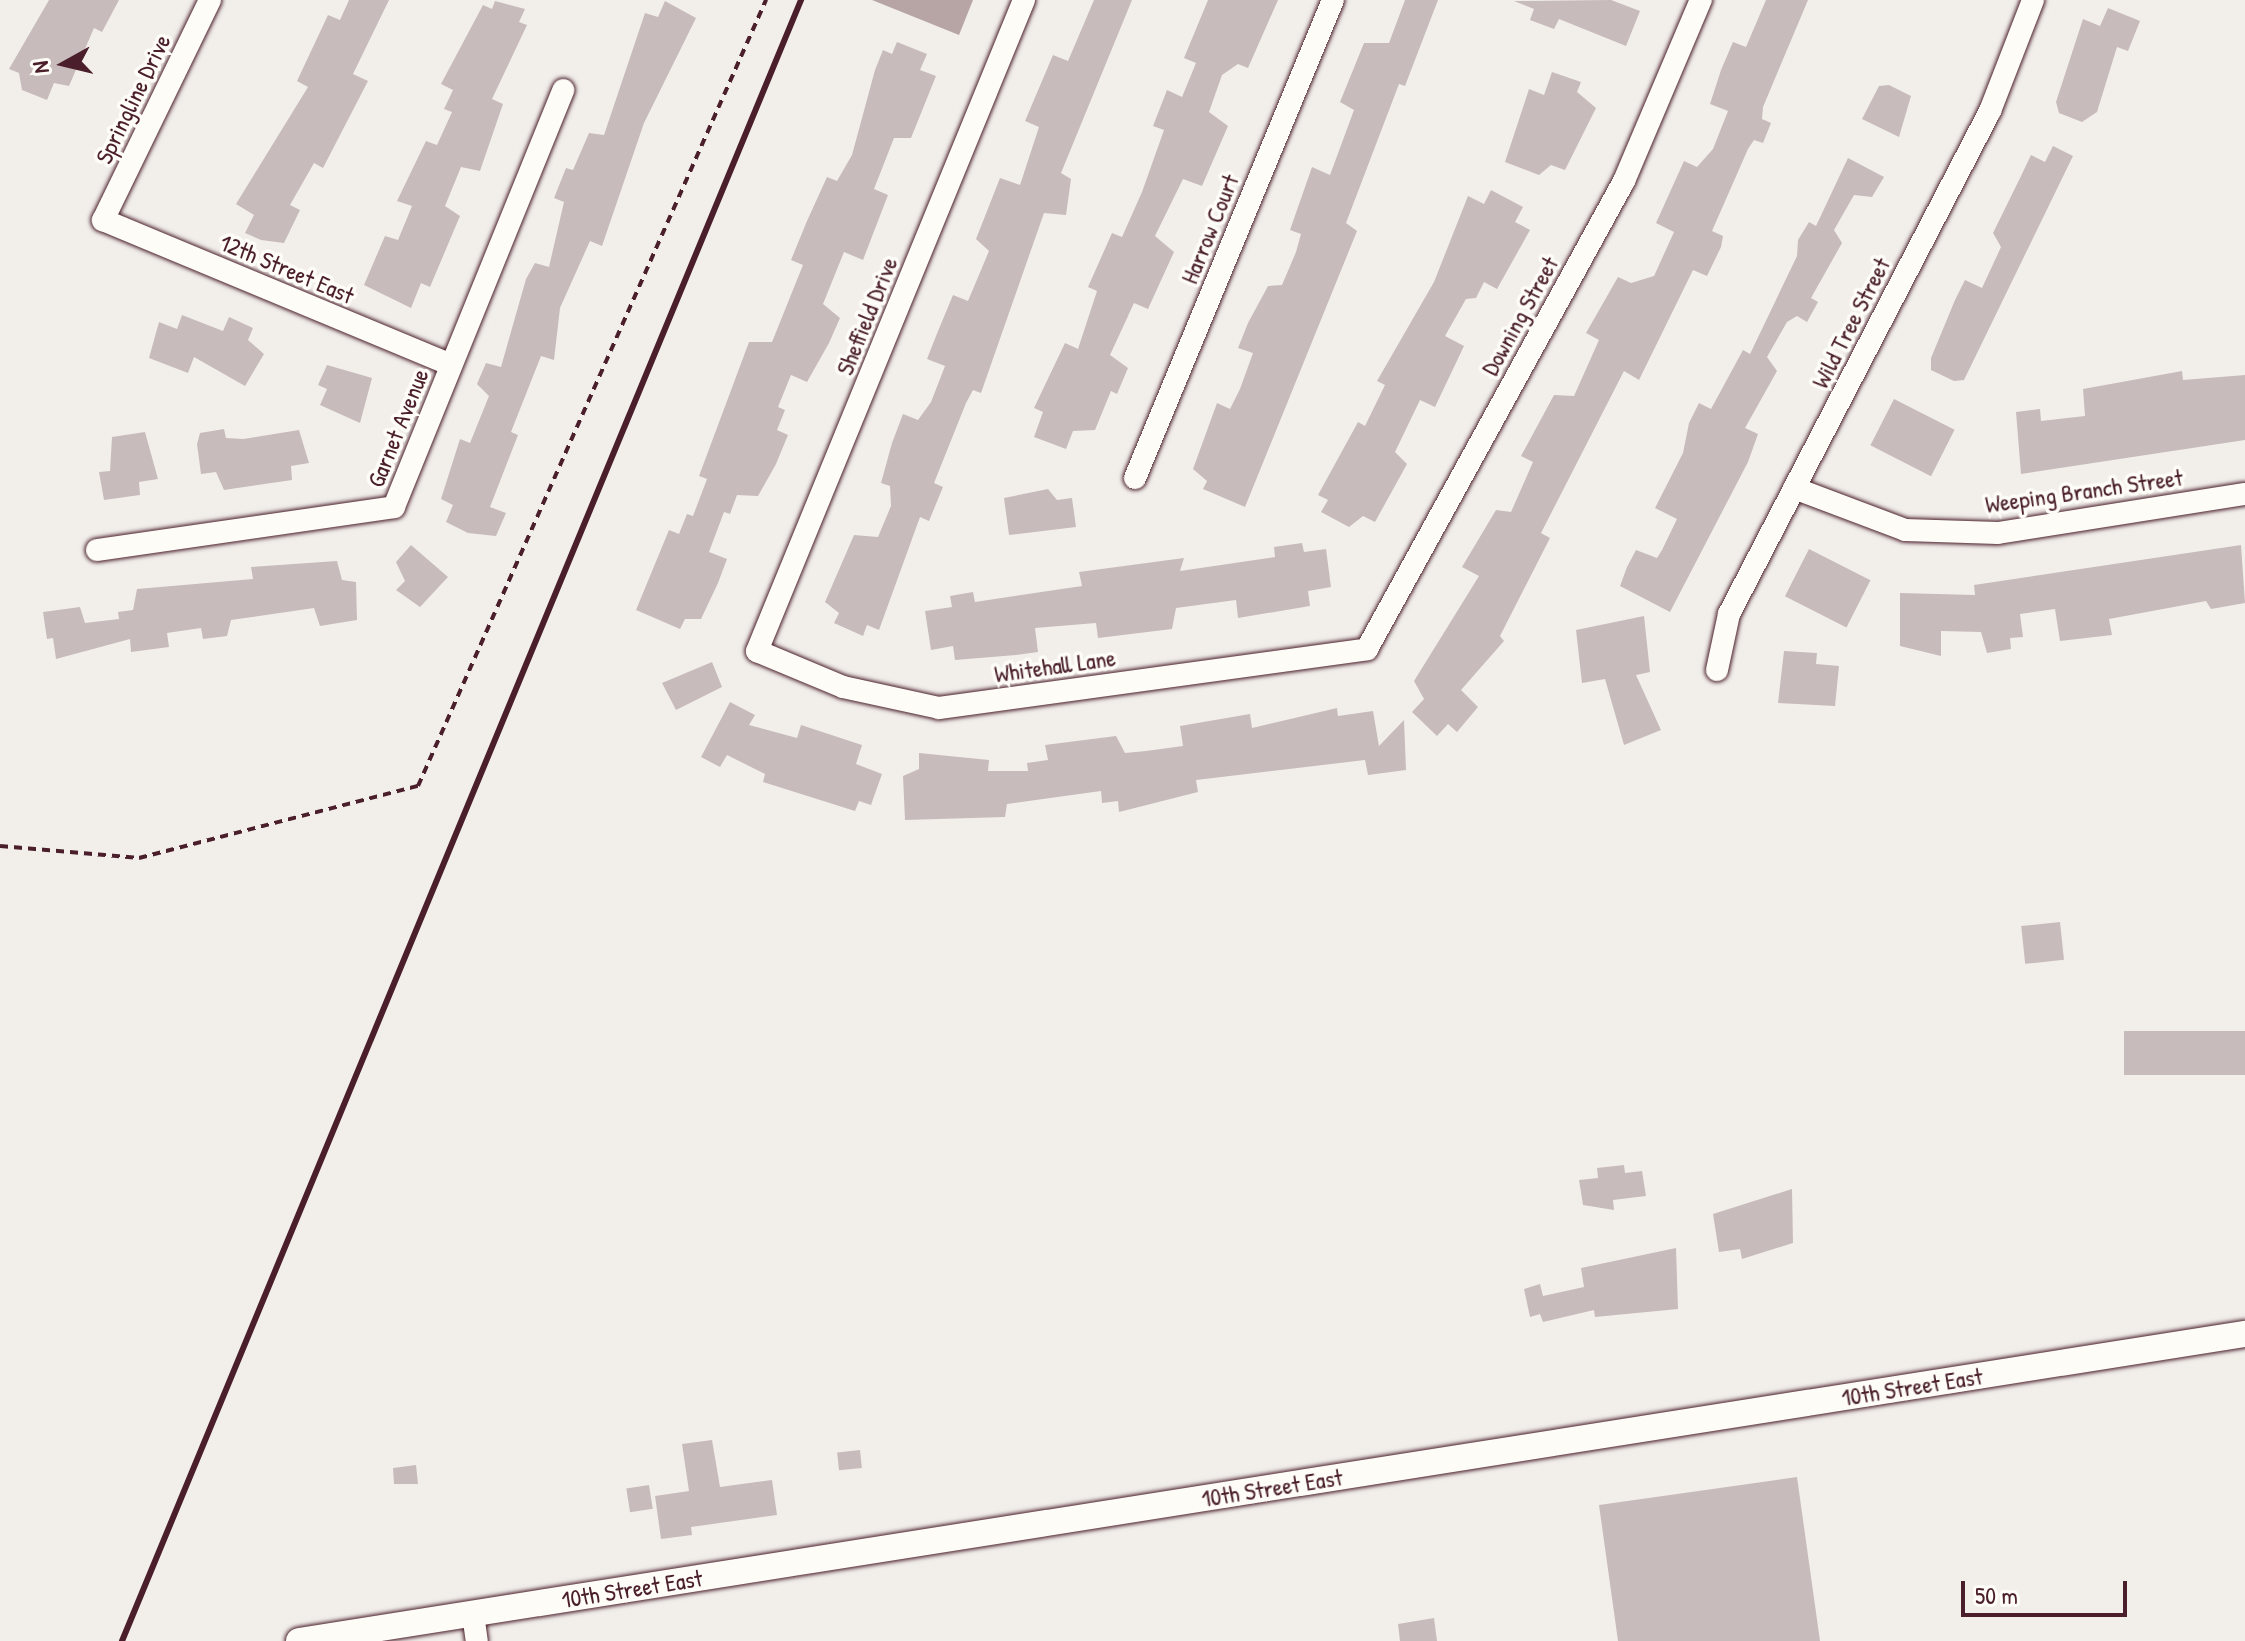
<!DOCTYPE html>
<style>
body{margin:0}
#map{position:relative;width:2245px;height:1641px;overflow:hidden;background:#f2efeb;font-family:"Patrick Hand",sans-serif}
div>[style]{position:absolute}
[style*='--x']{left:calc(var(--x)*1px);top:calc(var(--y)*1px);width:calc(var(--w)*1px);rotate:calc(var(--a)*1deg)}
.water>*{inset:0;background:#b7a5a6}
.building>*{inset:0;background:#c8bbbb;transform-origin:0 0}
.path>*{height:4px;margin-top:-2px;transform-origin:0;background:repeating-linear-gradient(90deg,#4a1f2b 0 8px,transparent 0 14px)}
.roads{filter:drop-shadow(0 0 2px #4a1f2b) drop-shadow(0 0 2px #4a1f2b)}
.minor>*{height:22px;margin:-11px;padding:0 11px;transform-origin:11px;border-radius:11px;background:#fdfcf7}
.major>*{height:26px;margin:-13px;padding:0 13px;transform-origin:13px;border-radius:13px;background:#fdfcf7}
.rail>*{height:6px;margin:-3px;padding:0 3px;transform-origin:3px;border-radius:3px;background:#4a1f2b}
span{translate:-50% -50%;white-space:nowrap;text-align:center;line-height:1.15;-webkit-text-stroke:7px #fdfcf7;paint-order:stroke}
.street-label{font-size:24px;color:#4a1f2b}
.north{position:absolute;left:24px;top:24px;width:80px;height:80px;-webkit-text-stroke:6px #fdfcf7;paint-order:stroke;rotate:262deg;font-size:22px;font-weight:700;line-height:32px;text-align:center;color:#4a1f2b}
.north::after{content:'';display:block;margin:auto;width:28px;height:36px;background:#4a1f2b;clip-path:polygon(50% 0,100% 100%,50% 72%,0 100%)}
.scale{position:absolute;left:1961px;top:1581px;width:166px;height:36px;box-sizing:border-box;border:4px solid #4a1f2b;border-top:0;padding-left:10px;font-size:24px;line-height:28px;white-space:nowrap;color:#4a1f2b;-webkit-text-stroke:6px #fdfcf7;paint-order:stroke}
</style>
<div id="map">
<div class="water">
<i style="clip-path:polygon(872px 0,973px 0,959px 35px)"></i>
</div>
<div class="building">
<i style="clip-path:polygon(49px 0,119px 0,102px 32px,94px 28px,69px 86px,54px 83px,47px 100px,22px 90px,19px 73px,9px 69px)"></i>
<i style="clip-path:polygon(349px 0,389px 0,353px 74px,368px 81px,323px 168px,314px 163px,290px 205px,300px 210px,284px 243px,261px 240px,245px 233px,254px 215px,236px 204px,308px 87px,297px 81px,328px 15px,340px 20px)"></i>
<i style="clip-path:polygon(1094px 0,1132px 0,1061px 173px,1071px 179px,1066px 215px,1044px 213px,981px 393px,973px 390px,966px 403px,934px 483px,943px 487px,929px 521px,920px 517px,879px 630px,867px 625px,863px 636px,834px 623px,839px 613px,825px 602px,854px 535px,878px 537px,891px 506px,890px 486px,881px 483px,892px 443px,903px 414px,918px 420px,931px 402px,945px 366px,927px 359px,936px 336px,953px 295px,968px 301px,989px 251px,976px 239px,1000px 178px,1020px 185px,1039px 127px,1025px 121px,1053px 55px,1068px 61px)"></i>
<i style="clip-path:polygon(1208px 0,1278px 0,1248px 68px,1238px 64px,1222px 75px,1209px 112px,1228px 126px,1202px 186px,1183px 179px,1155px 236px,1174px 252px,1148px 309px,1134px 303px,1110px 355px,1128px 368px,1117px 394px,1111px 391px,1095px 430px,1073px 431px,1066px 449px,1034px 437px,1043px 412px,1034px 408px,1065px 343px,1078px 349px,1097px 291px,1088px 287px,1112px 233px,1122px 237px,1142px 192px,1164px 130px,1153px 126px,1167px 90px,1182px 97px,1196px 63px,1184px 58px)"></i>
<i style="clip-path:polygon(1405px 0,1438px 0,1405px 86px,1399px 84px,1346px 223px,1357px 231px,1245px 507px,1203px 489px,1207px 481px,1193px 469px,1217px 403px,1230px 409px,1240px 389px,1253px 353px,1238px 348px,1248px 323px,1268px 286px,1282px 285px,1296px 252px,1301px 234px,1290px 230px,1312px 167px,1330px 175px,1354px 110px,1340px 102px,1364px 43px,1389px 43px)"></i>
<i style="clip-path:polygon(1611px 0,1640px 11px,1626px 46px,1559px 19px,1554px 29px,1530px 20px,1534px 9px,1514px 1px)"></i>
<i style="clip-path:polygon(1766px 0,1808px 0,1763px 107px,1762px 119px,1771px 123px,1763px 143px,1754px 140px,1748px 149px,1712px 231px,1723px 236px,1721px 247px,1707px 276px,1693px 270px,1639px 380px,1624px 371px,1541px 533px,1550px 538px,1500px 636px,1504px 641px,1461px 690px,1478px 707px,1457px 732px,1448px 724px,1437px 736px,1412px 712px,1424px 699px,1414px 681px,1479px 576px,1462px 567px,1496px 510px,1511px 512px,1533px 462px,1521px 456px,1554px 395px,1574px 396px,1599px 340px,1586px 333px,1618px 277px,1631px 283px,1654px 276px,1674px 232px,1656px 223px,1684px 161px,1697px 167px,1713px 149px,1728px 111px,1710px 104px,1721px 70px,1733px 42px,1746px 47px)"></i>
<i style="clip-path:polygon(495px 1px,525px 9px,519px 22px,527px 25px,492px 99px,503px 104px,480px 171px,461px 167px,445px 206px,460px 216px,430px 287px,421px 283px,411px 308px,364px 285px,385px 236px,398px 240px,412px 206px,397px 201px,426px 141px,437px 145px,452px 112px,444px 109px,453px 90px,441px 84px,483px 5px,492px 9px)"></i>
<i style="clip-path:polygon(665px 1px,696px 18px,644px 123px,602px 246px,590px 241px,560px 308px,554px 360px,541px 356px,511px 432px,518px 435px,490px 507px,506px 513px,496px 536px,468px 533px,446px 522px,453px 505px,441px 499px,460px 439px,470px 443px,489px 396px,477px 384px,486px 363px,501px 367px,526px 279px,535px 263px,549px 267px,564px 202px,554px 198px,566px 168px,573px 170px,589px 133px,604px 135px,645px 13px,658px 17px)"></i>
<i style="clip-path:polygon(2108px 8px,2140px 21px,2128px 51px,2117px 47px,2097px 112px,2082px 122px,2059px 113px,2056px 102px,2083px 19px,2100px 26px)"></i>
<i style="clip-path:polygon(897px 42px,927px 54px,920px 70px,936px 76px,911px 138px,894px 138px,874px 189px,888px 195px,863px 260px,844px 252px,823px 304px,840px 318px,829px 343px,807px 382px,791px 375px,778px 407px,785px 410px,777px 430px,788px 435px,776px 464px,758px 496px,737px 495px,730px 514px,724px 512px,709px 552px,727px 559px,718px 583px,701px 619px,685px 619px,680px 629px,636px 610px,669px 530px,679px 534px,687px 514px,693px 516px,707px 479px,699px 476px,749px 342px,772px 342px,803px 265px,791px 260px,807px 221px,827px 177px,837px 181px,852px 155px,875px 70px,883px 50px,892px 54px)"></i>
<i style="clip-path:polygon(1552px 72px,1581px 82px,1577px 92px,1596px 108px,1565px 170px,1551px 165px,1539px 175px,1505px 162px,1529px 89px,1544px 95px)"></i>
<i style="clip-path:polygon(1889px 85px,1911px 96px,1899px 137px,1862px 119px,1879px 86px)"></i>
<i style="clip-path:polygon(2053px 146px,2073px 156px,1964px 380px,1954px 381px,1931px 370px,1931px 358px,1955px 300px,1965px 280px,1982px 288px,2001px 247px,1993px 233px,2021px 176px,2031px 155px,2045px 162px)"></i>
<i style="clip-path:polygon(1848px 158px,1884px 177px,1872px 197px,1854px 195px,1834px 230px,1842px 243px,1811px 298px,1818px 302px,1807px 322px,1797px 316px,1787px 322px,1767px 357px,1777px 371px,1745px 428px,1758px 434px,1748px 462px,1670px 612px,1620px 586px,1627px 567px,1636px 550px,1657px 558px,1662px 550px,1677px 519px,1655px 508px,1683px 453px,1689px 423px,1699px 403px,1711px 409px,1743px 350px,1750px 354px,1797px 256px,1798px 240px,1809px 222px,1816px 226px)"></i>
<i style="clip-path:polygon(1491px 190px,1523px 207px,1515px 222px,1530px 230px,1497px 289px,1484px 282px,1476px 298px,1466px 299px,1445px 336px,1464px 346px,1435px 407px,1420px 400px,1395px 452px,1407px 464px,1375px 522px,1363px 516px,1349px 527px,1321px 512px,1328px 500px,1318px 495px,1358px 422px,1365px 426px,1385px 385px,1377px 381px,1434px 282px,1468px 196px,1484px 204px)"></i>
<i style="clip-path:polygon(182px 315px,223px 331px,229px 317px,253px 328px,248px 340px,264px 354px,245px 386px,194px 357px,188px 373px,149px 358px,159px 322px,177px 329px)"></i>
<i style="clip-path:polygon(327px 365px,372px 378px,360px 423px,320px 405px,327px 389px,318px 385px)"></i>
<i style="clip-path:polygon(2182px 371px,2183px 380px,2245px 375px,2245px 440px,2021px 474px,2016px 412px,2040px 409px,2041px 421px,2085px 416px,2083px 389px)"></i>
<i style="left:1894px;top:399px;width:68px;height:52px;rotate:27deg"></i>
<i style="clip-path:polygon(224px 429px,226px 438px,243px 439px,299px 430px,309px 463px,291px 466px,292px 480px,224px 490px,216px 472px,201px 474px,197px 444px,200px 433px)"></i>
<i style="clip-path:polygon(145px 432px,158px 479px,139px 482px,140px 495px,104px 500px,99px 472px,110px 471px,112px 437px)"></i>
<i style="clip-path:polygon(1048px 489px,1057px 500px,1072px 498px,1076px 527px,1009px 535px,1004px 498px)"></i>
<i style="clip-path:polygon(1302px 543px,1304px 552px,1326px 549px,1331px 587px,1308px 591px,1310px 606px,1238px 618px,1236px 600px,1176px 608px,1172px 629px,1098px 638px,1096px 623px,1035px 628px,1038px 652px,1016px 655px,955px 660px,953px 646px,931px 650px,925px 611px,952px 607px,950px 596px,973px 592px,975px 602px,1082px 586px,1079px 572px,1184px 558px,1180px 571px,1275px 557px,1274px 547px)"></i>
<i style="clip-path:polygon(411px 545px,448px 577px,420px 607px,396px 590px,405px 581px,396px 562px)"></i>
<i style="clip-path:polygon(2241px 545px,2245px 603px,2211px 609px,2206px 601px,2109px 619px,2112px 635px,2060px 641px,2055px 609px,2020px 614px,2023px 637px,2010px 638px,2011px 649px,1987px 653px,1981px 632px,1941px 631px,1941px 656px,1900px 646px,1900px 593px,1975px 595px,1974px 585px)"></i>
<i style="left:1809px;top:549px;width:69px;height:53px;rotate:27deg"></i>
<i style="clip-path:polygon(337px 561px,342px 580px,356px 582px,357px 620px,320px 626px,314px 608px,231px 620px,227px 636px,203px 639px,201px 628px,167px 633px,169px 647px,131px 652px,130px 639px,56px 659px,53px 638px,47px 639px,43px 612px,80px 607px,85px 623px,119px 619px,118px 612px,133px 610px,137px 589px,253px 579px,251px 567px)"></i>
<i style="clip-path:polygon(1644px 616px,1650px 672px,1636px 675px,1661px 730px,1624px 745px,1605px 679px,1582px 683px,1576px 630px)"></i>
<i style="clip-path:polygon(1784px 651px,1817px 653px,1816px 664px,1839px 666px,1835px 706px,1778px 703px)"></i>
<i style="clip-path:polygon(712px 662px,722px 687px,676px 710px,662px 683px)"></i>
<i style="clip-path:polygon(730px 702px,755px 715px,749px 725px,797px 738px,801px 725px,862px 745px,856px 764px,882px 774px,871px 805px,859px 801px,855px 811px,763px 782px,765px 774px,727px 755px,720px 767px,701px 757px)"></i>
<i style="clip-path:polygon(1337px 708px,1338px 716px,1373px 711px,1379px 746px,1404px 720px,1406px 770px,1368px 775px,1365px 760px,1196px 780px,1198px 792px,1119px 812px,1118px 801px,1102px 803px,1101px 791px,1007px 804px,1005px 817px,905px 820px,903px 776px,919px 769px,919px 753px,989px 760px,988px 771px,1028px 771px,1027px 763px,1048px 760px,1045px 745px,1116px 736px,1125px 753px,1146px 751px,1183px 746px,1180px 726px,1250px 714px,1252px 728px)"></i>
<i style="left:2060px;top:922px;width:38px;height:39px;rotate:84deg"></i>
<i style="left:2245px;top:1031px;width:44px;height:121px;rotate:90deg"></i>
<i style="clip-path:polygon(1624px 1165px,1625px 1173px,1642px 1171px,1646px 1196px,1613px 1200px,1614px 1210px,1583px 1205px,1579px 1180px,1598px 1178px,1597px 1168px)"></i>
<i style="clip-path:polygon(1792px 1189px,1793px 1243px,1742px 1259px,1740px 1249px,1719px 1252px,1713px 1214px)"></i>
<i style="clip-path:polygon(1676px 1248px,1678px 1309px,1595px 1317px,1594px 1310px,1543px 1322px,1540px 1314px,1530px 1317px,1524px 1289px,1540px 1284px,1543px 1296px,1584px 1287px,1581px 1268px)"></i>
<i style="clip-path:polygon(712px 1440px,720px 1487px,772px 1480px,777px 1515px,691px 1527px,692px 1535px,661px 1539px,655px 1496px,689px 1491px,682px 1444px)"></i>
<i style="left:860px;top:1450px;width:18px;height:23px;rotate:84deg"></i>
<i style="clip-path:polygon(416px 1465px,418px 1484px,394px 1484px,393px 1468px)"></i>
<i style="clip-path:polygon(1797px 1477px,1820px 1641px,1618px 1641px,1599px 1505px)"></i>
<i style="left:649px;top:1485px;width:24px;height:23px;rotate:81deg"></i>
<i style="clip-path:polygon(1434px 1618px,1437px 1641px,1400px 1641px,1398px 1624px)"></i>
</div>
<div class="path">
<i style="--x:0;--y:846;--w:140;--a:4.9"></i>
<i style="--x:139;--y:858;--w:288;--a:-14.5"></i>
<i style="--x:418;--y:786;--w:860;--a:-66.12"></i>
</div>
<div class="roads">
<div class="minor">
<i style="--x:210;--y:0;--w:245;--a:115.9"></i>
<i style="--x:103;--y:220;--w:377;--a:22.6"></i>
<i style="--x:1024;--y:0;--w:704;--a:112.3"></i>
<i style="--x:757;--y:651;--w:93;--a:22.7"></i>
<i style="--x:843;--y:687;--w:98;--a:12.3"></i>
<i style="--x:939;--y:708;--w:432;--a:-7.8"></i>
<i style="--x:1367;--y:649;--w:534;--a:-61.23"></i>
<i style="--x:1624;--y:181;--w:197;--a:-67"></i>
<i style="--x:1135;--y:478;--w:517;--a:-67.5"></i>
<i style="--x:1794;--y:488;--w:119;--a:20.7"></i>
<i style="--x:1905;--y:530;--w:93;--a:1.8"></i>
<i style="--x:1998;--y:533;--w:250;--a:-9"></i>
<i style="--x:97;--y:550;--w:300;--a:-8.2"></i>
<i style="--x:394;--y:507;--w:450;--a:-67.9"></i>
<i style="--x:1717;--y:670;--w:57;--a:-77.9"></i>
<i style="--x:1729;--y:614;--w:567;--a:-62.58"></i>
<i style="--x:1990;--y:111;--w:119;--a:-68.8"></i>
<i style="--x:473;--y:1614;--w:27;--a:82"></i>
</div>
<div class="major">
<i style="--x:299;--y:1641;--w:1970;--a:-8.97"></i>
</div>
</div>
<div class="rail">
<i style="--x:122;--y:1641;--w:1776;--a:-67.52"></i>
</div>
<div class="street-label">
<span style="left:133px;top:99px;rotate:-64deg">Springline Drive</span>
<span style="left:1210px;top:229px;rotate:-68deg">Harrow Court</span>
<span style="left:287px;top:269px;rotate:23deg">12th Street East</span>
<span style="left:867px;top:316px;rotate:-68deg">Sheffield Drive</span>
<span style="left:1520px;top:316px;rotate:-61deg">Downing Street</span>
<span style="left:1851px;top:323px;rotate:-63deg">Wild Tree Street</span>
<span style="left:398px;top:428px;rotate:-68deg">Garnet Avenue</span>
<span style="left:2084px;top:491px;rotate:-8deg">Weeping Branch Street</span>
<span style="left:1055px;top:666px;rotate:-8deg">Whitehall Lane</span>
<span style="left:1912px;top:1387px;rotate:-9deg">10th Street East</span>
<span style="left:1272px;top:1488px;rotate:-9deg">10th Street East</span>
<span style="left:632px;top:1589px;rotate:-9deg">10th Street East</span>
</div>
<div class="north">N</div>
<div class="scale">50 m</div>
</div>
